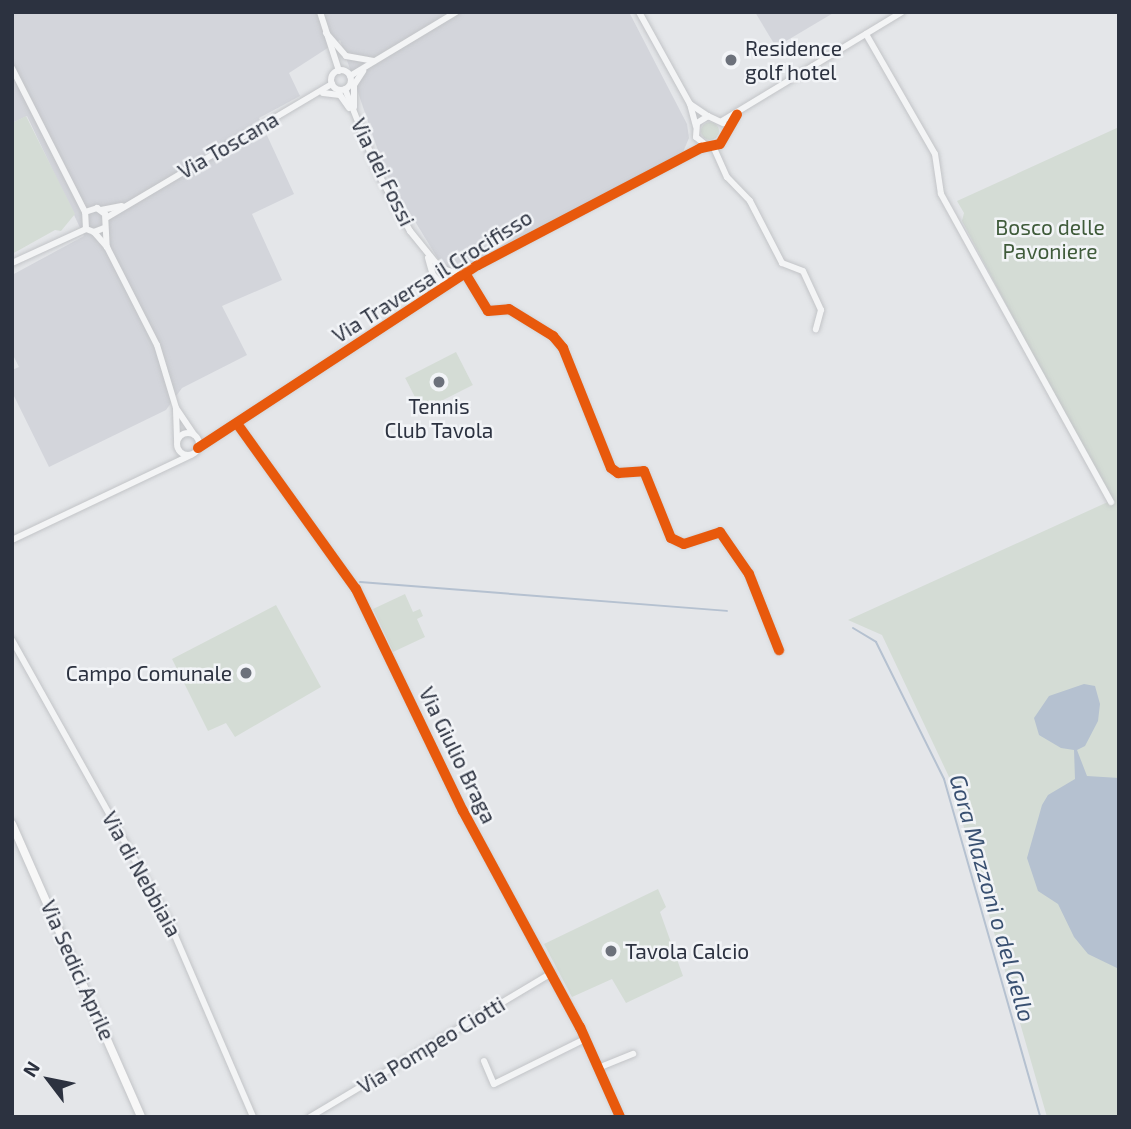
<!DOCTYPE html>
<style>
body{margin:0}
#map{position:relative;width:1131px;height:1129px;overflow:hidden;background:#e4e6e9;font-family:"Exo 2",sans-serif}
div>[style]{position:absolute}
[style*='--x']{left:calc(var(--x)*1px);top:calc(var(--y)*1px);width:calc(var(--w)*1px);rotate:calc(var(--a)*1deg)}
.built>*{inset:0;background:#d3d5db}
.green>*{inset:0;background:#d4dcd5;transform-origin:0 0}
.round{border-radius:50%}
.water>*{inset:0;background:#b5c1d0}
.stream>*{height:2px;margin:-1px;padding:0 1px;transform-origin:1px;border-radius:1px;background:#b5c1d0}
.roads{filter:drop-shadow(0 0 2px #c2c4c7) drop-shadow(0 0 2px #c2c4c7)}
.minor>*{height:6px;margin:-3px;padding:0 3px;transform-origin:3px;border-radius:3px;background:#f3f4f5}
.minor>.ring{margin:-3px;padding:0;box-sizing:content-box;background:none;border:6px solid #f3f4f5;border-radius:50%}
.major>*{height:8px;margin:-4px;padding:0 4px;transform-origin:4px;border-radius:4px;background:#f7f7f7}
.cycleway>*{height:10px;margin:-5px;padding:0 5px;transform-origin:5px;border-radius:5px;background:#e8590c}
.dots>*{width:19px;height:19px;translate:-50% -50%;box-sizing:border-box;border:4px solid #f2f4f7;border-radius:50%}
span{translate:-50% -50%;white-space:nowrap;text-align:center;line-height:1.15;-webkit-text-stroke:5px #f2f4f7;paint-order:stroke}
.poi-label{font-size:21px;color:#2c3240}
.left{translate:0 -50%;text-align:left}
.right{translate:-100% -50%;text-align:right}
.street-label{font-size:21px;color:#2c3240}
.park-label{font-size:21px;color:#3f5b3a}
.water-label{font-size:23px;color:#395071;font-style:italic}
.frame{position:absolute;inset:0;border:14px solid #2c3240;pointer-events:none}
.north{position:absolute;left:14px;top:1045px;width:70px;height:70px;-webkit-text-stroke:5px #f2f4f7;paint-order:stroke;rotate:302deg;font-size:19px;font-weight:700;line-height:28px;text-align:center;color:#2c3240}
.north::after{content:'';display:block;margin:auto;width:24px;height:32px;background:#2c3240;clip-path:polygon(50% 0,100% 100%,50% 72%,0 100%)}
</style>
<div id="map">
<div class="built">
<i style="clip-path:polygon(12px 12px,629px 12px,687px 124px,689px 138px,683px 152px,459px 271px,443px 267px,386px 174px,340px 40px,289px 73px,300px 96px,259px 118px,294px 194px,252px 214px,282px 280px,222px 306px,247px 355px,182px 388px,166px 410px,49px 467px,12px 392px,12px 370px,19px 367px,12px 353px,12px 275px,84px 236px,27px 116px,12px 123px)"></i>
<i style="clip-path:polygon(755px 12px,835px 12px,776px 47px)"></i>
</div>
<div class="green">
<i style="clip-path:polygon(26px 116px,75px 214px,61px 231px,55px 230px,12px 254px,12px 123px)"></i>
<i class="round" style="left:701px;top:122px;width:18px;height:18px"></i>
<i style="clip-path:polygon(1119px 127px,1119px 1117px,1047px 1117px,950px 779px,882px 635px,848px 620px,1110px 501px,962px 221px,964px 213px,957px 201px)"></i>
<i style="left:456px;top:352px;width:37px;height:57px;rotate:63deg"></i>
<i style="clip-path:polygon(405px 594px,413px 612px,420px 609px,423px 616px,417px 619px,425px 637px,393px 652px,373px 609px)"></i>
<i style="clip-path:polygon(276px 605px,321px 687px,235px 737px,226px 723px,208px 731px,172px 659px)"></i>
<i style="clip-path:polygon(658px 889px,666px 907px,660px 912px,683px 976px,626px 1003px,612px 979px,572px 997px,544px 944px)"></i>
</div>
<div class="water">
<i style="clip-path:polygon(1084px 684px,1095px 686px,1100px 704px,1098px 721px,1085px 746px,1077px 750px,1087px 776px,1119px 778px,1119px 969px,1088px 954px,1074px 937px,1058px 904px,1038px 891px,1027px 858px,1042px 805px,1048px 795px,1075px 779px,1074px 750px,1061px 748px,1039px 735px,1034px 718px,1049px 696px)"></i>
</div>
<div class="stream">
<i style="--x:360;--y:582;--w:368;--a:4.5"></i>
<i style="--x:853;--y:628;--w:27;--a:31"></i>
<i style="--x:876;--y:642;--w:153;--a:63.6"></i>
<i style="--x:944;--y:779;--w:351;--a:74.1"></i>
</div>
<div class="roads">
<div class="minor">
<i style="--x:320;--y:12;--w:62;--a:72.1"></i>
<i style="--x:639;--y:12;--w:105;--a:61"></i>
<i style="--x:690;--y:104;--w:23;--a:75"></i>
<i style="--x:326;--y:33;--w:30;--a:49"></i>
<i style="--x:346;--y:56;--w:28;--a:10"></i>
<i style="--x:866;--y:34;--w:138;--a:60.1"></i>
<i style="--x:935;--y:154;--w:40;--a:81.5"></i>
<i style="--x:941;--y:194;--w:352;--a:61.1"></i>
<i style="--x:12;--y:68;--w:161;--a:63.1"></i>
<i class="ring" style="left:331px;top:70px;width:14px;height:14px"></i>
<i style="--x:350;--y:76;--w:124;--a:-31.1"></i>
<i style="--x:345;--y:89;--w:95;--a:68.3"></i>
<i style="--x:380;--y:177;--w:62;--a:60.9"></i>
<i style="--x:410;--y:231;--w:54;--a:51"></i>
<i style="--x:444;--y:273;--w:14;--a:86"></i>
<i style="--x:323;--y:93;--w:17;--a:7"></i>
<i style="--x:340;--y:95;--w:16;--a:55"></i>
<i style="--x:690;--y:104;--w:22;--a:34"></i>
<i style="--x:354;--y:107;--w:22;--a:-90"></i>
<i style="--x:354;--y:85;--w:17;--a:-57"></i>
<i style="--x:722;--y:121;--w:210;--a:-31.2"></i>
<i style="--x:707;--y:146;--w:14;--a:-141"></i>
<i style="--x:696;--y:137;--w:14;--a:-86"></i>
<i style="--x:697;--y:123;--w:13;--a:-32"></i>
<i style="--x:708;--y:116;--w:17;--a:25"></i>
<i style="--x:713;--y:146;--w:34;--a:66"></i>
<i style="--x:727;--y:177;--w:33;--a:46"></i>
<i style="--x:750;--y:201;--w:70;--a:62.7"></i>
<i style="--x:782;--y:263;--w:22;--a:21"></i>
<i style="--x:803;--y:271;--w:43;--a:65.2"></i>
<i style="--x:821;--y:310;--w:20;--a:105"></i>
<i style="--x:101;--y:210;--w:21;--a:-11"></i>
<i style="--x:106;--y:218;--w:263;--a:-30.7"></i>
<i style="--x:104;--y:228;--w:11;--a:158"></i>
<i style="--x:94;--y:232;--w:9;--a:-159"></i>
<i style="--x:86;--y:229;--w:17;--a:-93"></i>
<i style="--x:85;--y:212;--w:13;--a:-18"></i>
<i style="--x:97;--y:208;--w:10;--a:37"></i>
<i style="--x:105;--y:214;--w:33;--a:87"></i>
<i style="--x:94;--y:232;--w:20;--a:49"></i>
<i style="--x:107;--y:247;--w:110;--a:63"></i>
<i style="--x:157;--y:345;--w:66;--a:73.2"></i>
<i style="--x:176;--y:408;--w:32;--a:56"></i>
<i style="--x:428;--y:258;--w:18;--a:74"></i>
<i style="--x:433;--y:275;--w:17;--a:45"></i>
<i style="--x:12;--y:263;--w:81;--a:-24.7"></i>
<i style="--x:440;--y:268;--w:23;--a:18"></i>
<i style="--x:465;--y:273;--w:44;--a:58.8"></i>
<i style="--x:488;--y:311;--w:21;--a:-5"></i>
<i style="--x:509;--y:309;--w:52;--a:31.5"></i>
<i style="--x:553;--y:336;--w:16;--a:50"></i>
<i style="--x:563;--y:348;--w:129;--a:68.2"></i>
<i style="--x:611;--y:468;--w:9;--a:36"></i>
<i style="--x:618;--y:473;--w:26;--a:-4"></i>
<i style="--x:644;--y:471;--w:72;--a:68.1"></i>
<i style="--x:671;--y:538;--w:14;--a:25"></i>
<i style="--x:684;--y:544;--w:38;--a:-18"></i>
<i style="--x:720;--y:532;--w:51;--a:55.4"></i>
<i style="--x:749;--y:574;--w:82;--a:68.5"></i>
<i style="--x:176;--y:410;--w:31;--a:88"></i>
<i style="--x:238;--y:425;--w:202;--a:54.3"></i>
<i style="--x:356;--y:589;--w:246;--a:64.3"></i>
<i style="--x:463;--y:811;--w:246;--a:61.6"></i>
<i style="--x:580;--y:1027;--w:98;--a:66"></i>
<i class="ring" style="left:177px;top:433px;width:16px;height:16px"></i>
<i style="--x:198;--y:448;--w:334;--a:-33.2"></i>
<i style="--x:478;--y:265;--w:252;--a:-27.7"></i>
<i style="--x:701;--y:148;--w:19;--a:-12"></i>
<i style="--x:720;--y:144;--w:34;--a:-60"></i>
<i style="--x:12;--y:540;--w:198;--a:-25.4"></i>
<i style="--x:12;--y:640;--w:317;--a:60.8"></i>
<i style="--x:167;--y:917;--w:218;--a:66.7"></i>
<i style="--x:484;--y:1061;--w:25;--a:67"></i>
<i style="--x:494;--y:1084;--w:102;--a:-26.3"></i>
<i style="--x:598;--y:1068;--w:38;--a:-22"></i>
<i style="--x:310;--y:1117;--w:282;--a:-30.8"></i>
</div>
<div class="major">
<i style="--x:12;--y:824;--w:320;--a:66.2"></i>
</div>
</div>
<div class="cycleway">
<i style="--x:465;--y:273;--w:44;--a:58.8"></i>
<i style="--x:488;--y:311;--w:21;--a:-5"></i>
<i style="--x:509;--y:309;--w:52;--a:31.5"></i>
<i style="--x:553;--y:336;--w:16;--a:50"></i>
<i style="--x:563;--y:348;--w:129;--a:68.2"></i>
<i style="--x:611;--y:468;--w:9;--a:36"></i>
<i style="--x:618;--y:473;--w:26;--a:-4"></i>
<i style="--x:644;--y:471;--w:72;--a:68.1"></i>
<i style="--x:671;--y:538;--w:14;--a:25"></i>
<i style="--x:684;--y:544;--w:38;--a:-18"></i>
<i style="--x:720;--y:532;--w:51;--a:55.4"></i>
<i style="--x:749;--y:574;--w:82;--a:68.5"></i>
<i style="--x:238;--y:425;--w:202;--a:54.3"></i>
<i style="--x:356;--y:589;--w:246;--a:64.3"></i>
<i style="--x:463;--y:811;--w:246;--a:61.6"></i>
<i style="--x:580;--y:1027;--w:98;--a:66"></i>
<i style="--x:198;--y:448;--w:334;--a:-33.2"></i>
<i style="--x:478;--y:265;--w:252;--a:-27.7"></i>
<i style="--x:701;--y:148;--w:19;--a:-12"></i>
<i style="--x:720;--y:144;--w:34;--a:-60"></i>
</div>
<div class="dots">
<i style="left:731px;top:60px;background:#6c717b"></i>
<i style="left:439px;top:382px;background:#6c717b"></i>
<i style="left:246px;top:673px;background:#6c717b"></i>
<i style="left:611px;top:951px;background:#6c717b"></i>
</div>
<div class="poi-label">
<span class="left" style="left:745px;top:60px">Residence<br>golf hotel</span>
<span style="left:439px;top:418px">Tennis<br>Club Tavola</span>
<span class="right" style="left:232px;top:673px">Campo Comunale</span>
<span class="left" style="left:625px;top:951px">Tavola Calcio</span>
</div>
<div class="street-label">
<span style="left:228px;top:145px;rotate:-30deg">Via Toscana</span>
<span style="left:383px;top:172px;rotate:64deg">Via dei Fossi</span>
<span style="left:432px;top:276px;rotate:-32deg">Via Traversa il Crocifisso</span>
<span style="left:458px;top:755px;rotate:64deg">Via Giulio Braga</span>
<span style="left:142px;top:874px;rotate:61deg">Via di Nebbiaia</span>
<span style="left:78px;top:970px;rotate:66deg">Via Sedici Aprile</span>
<span style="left:431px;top:1045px;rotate:-31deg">Via Pompeo Ciotti</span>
</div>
<div class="park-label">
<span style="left:1050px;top:239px">Bosco delle<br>Pavoniere</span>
</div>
<div class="water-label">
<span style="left:993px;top:898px;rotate:74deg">Gora Mazzoni o del Gello</span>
</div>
<div class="frame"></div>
<div class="north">N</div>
</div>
